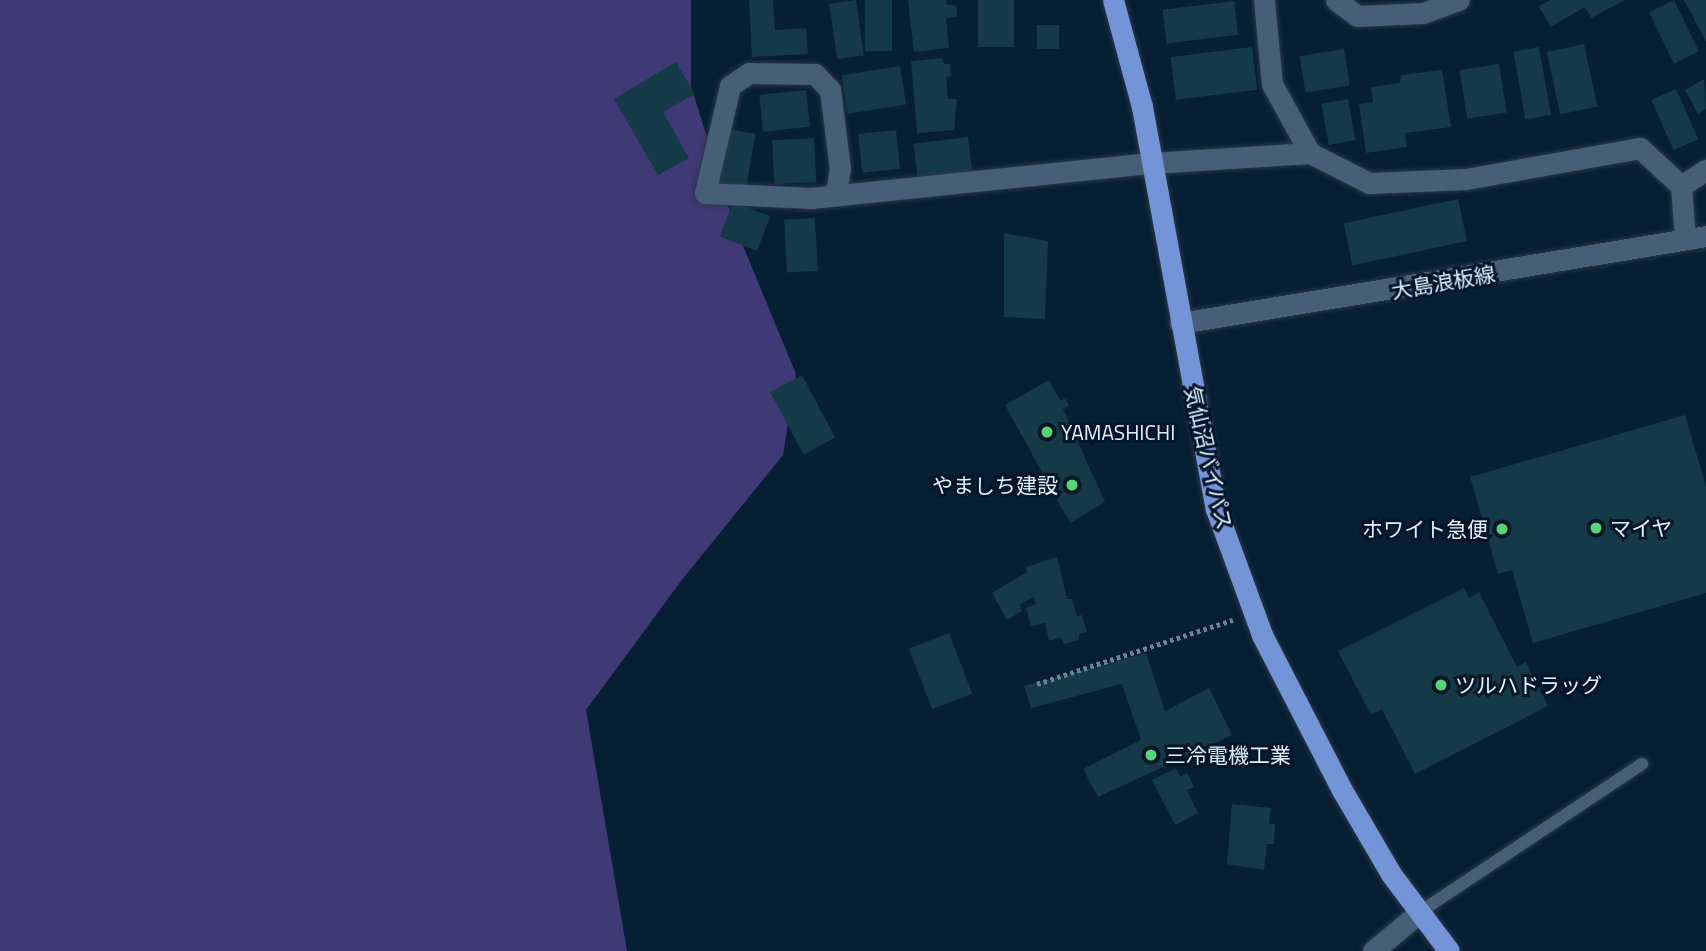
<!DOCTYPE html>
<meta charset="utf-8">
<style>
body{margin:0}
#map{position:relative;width:1706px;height:951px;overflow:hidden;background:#071f33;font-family:"Titillium Web","Noto Sans JP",sans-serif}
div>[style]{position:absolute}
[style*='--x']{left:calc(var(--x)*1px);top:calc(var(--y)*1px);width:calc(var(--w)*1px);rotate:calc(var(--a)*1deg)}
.forest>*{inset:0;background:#3f3975}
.building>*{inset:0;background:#143947;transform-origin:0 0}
.path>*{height:4.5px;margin-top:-2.25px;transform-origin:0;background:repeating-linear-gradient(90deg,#6d8192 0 3.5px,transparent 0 7px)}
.roads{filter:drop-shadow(0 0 2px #2d3748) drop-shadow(0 0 2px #2d3748)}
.service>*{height:12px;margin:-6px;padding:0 6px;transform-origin:6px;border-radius:6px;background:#465f77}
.minor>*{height:21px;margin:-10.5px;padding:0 10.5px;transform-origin:10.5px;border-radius:10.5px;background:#465f77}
.secondary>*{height:21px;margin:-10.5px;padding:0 10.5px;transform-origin:10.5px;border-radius:10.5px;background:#465f77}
.trunk>*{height:21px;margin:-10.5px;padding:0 10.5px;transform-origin:10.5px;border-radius:10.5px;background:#7494d8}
.dots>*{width:19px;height:19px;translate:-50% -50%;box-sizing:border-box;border:4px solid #001529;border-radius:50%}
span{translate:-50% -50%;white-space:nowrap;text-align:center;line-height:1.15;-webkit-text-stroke:6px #001529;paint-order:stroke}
.street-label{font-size:21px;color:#e2f1ff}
.poi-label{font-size:21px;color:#e2f1ff}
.left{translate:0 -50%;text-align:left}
.right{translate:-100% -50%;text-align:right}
</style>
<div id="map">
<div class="forest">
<i style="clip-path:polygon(0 0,691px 0,691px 86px,734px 224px,796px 374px,783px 455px,681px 581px,586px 710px,627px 951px,0 951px)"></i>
</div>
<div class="building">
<i style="clip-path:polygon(749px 0,773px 0,775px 30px,806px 28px,808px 54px,752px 57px)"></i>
<i style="left:856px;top:0;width:56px;height:27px;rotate:82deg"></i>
<i style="left:865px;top:0;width:27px;height:51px"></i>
<i style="clip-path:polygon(908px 0,946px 0,947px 4px,956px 6px,957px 17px,946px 18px,949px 48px,914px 52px)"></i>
<i style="left:978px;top:0;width:36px;height:47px"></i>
<i style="clip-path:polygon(1551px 0,1625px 0,1591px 18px,1585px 7px,1550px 27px,1539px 6px)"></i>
<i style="left:1674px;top:0;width:57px;height:28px;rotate:64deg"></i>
<i style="clip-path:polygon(1684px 0,1706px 0,1706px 42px)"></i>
<i style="left:1234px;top:1px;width:34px;height:72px;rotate:83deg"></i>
<i style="left:1037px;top:25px;width:22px;height:24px"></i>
<i style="left:1584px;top:44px;width:64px;height:38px;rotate:78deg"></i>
<i style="left:1252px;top:47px;width:43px;height:82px;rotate:83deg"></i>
<i style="left:1539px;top:47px;width:69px;height:26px;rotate:80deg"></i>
<i style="left:1344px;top:49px;width:37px;height:45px;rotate:81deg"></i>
<i style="clip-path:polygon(943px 58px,944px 64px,950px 64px,951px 76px,946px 77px,948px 99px,957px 99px,954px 130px,917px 133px,911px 61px)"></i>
<i style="clip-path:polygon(676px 62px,695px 94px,663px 112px,689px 158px,658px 175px,614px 99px)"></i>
<i style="left:1499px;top:64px;width:49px;height:40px;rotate:81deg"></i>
<i style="left:900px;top:66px;width:39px;height:59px;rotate:81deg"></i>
<i style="clip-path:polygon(1442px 70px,1451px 127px,1405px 133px,1407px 147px,1366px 153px,1359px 104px,1373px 102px,1371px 87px,1400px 83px,1401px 75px)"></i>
<i style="clip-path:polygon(1704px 79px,1706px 109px,1698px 114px,1685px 90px)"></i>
<i style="left:1676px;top:89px;width:55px;height:27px;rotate:66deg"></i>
<i style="left:806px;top:90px;width:37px;height:47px;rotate:84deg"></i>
<i style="left:1348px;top:99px;width:42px;height:27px;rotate:80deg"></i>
<i style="left:729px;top:129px;width:27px;height:56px;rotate:10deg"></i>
<i style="left:896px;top:130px;width:39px;height:38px;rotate:84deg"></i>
<i style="left:968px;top:137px;width:35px;height:55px;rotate:83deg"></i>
<i style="left:814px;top:138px;width:44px;height:42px;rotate:87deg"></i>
<i style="left:1458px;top:199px;width:43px;height:117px;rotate:78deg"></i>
<i style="left:733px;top:202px;width:40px;height:37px;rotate:21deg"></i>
<i style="left:815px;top:218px;width:53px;height:31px;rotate:87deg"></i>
<i style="clip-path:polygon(1004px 233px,1048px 241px,1045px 319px,1004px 317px)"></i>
<i style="left:802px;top:375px;width:71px;height:36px;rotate:62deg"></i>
<i style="clip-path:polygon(1049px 380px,1060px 400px,1066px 399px,1069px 406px,1063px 409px,1105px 502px,1070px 523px,1005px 405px)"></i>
<i style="clip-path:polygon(1685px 415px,1706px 486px,1706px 593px,1533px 643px,1512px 570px,1498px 574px,1470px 477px)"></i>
<i style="clip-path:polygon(1057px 557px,1067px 599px,1072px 599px,1077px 616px,1082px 615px,1087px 632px,1079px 634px,1079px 640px,1064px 644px,1061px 637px,1049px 641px,1045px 623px,1031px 626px,1026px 608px,1036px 604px,1033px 597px,1020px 605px,1022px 611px,1007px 620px,992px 593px,1027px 572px,1026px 567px)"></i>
<i style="clip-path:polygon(1464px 588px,1469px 598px,1479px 592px,1517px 667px,1526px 662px,1548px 706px,1415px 774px,1382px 709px,1371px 715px,1338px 651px)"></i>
<i style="left:949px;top:633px;width:65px;height:43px;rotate:69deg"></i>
<i style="clip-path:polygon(1146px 653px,1165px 711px,1209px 688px,1232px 735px,1098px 797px,1083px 769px,1141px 740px,1122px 684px,1031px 708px,1024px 686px)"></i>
<i style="clip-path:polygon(1176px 768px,1180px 777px,1187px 773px,1194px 787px,1187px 790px,1198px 813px,1175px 825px,1152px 780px)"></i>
<i style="clip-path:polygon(1232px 804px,1271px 808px,1269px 824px,1275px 824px,1274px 844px,1267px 844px,1264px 870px,1227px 864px)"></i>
</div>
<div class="path">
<i style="--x:1037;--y:684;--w:206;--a:-18.1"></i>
</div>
<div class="roads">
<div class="service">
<i style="--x:1420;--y:912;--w:267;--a:-33.7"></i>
</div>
<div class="minor">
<i style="--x:1264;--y:0;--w:84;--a:84.6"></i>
<i style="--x:1272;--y:84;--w:79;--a:61.2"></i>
<i style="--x:1310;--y:153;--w:66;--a:27"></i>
<i style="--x:1369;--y:183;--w:97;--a:-2.4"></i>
<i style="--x:1466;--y:179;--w:177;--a:-10.1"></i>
<i style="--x:1640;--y:148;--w:56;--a:42.8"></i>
<i style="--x:1681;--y:186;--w:30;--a:-33"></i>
<i style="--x:1336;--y:0;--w:26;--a:37"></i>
<i style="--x:1357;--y:16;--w:66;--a:-2.6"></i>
<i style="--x:1423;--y:13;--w:38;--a:-20"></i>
<i style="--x:1681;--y:186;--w:53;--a:85.7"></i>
<i style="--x:836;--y:193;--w:24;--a:-81"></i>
<i style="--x:840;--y:169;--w:80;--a:-97.2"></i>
<i style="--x:830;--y:90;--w:22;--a:-133"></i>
<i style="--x:815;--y:74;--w:66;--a:-179.1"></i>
<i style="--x:749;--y:73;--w:23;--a:146"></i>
<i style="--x:730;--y:86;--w:110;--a:103.2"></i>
<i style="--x:705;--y:193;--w:106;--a:2.7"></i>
<i style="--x:811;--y:198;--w:342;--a:-5.9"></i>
<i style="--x:1151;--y:163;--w:159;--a:-3.6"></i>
<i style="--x:1373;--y:951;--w:61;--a:-39.7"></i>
</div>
<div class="secondary">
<i style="--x:1180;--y:323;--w:533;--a:-9.39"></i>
</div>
<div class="trunk">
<i style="--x:1113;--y:0;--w:111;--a:74.8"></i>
<i style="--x:1142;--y:107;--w:409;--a:79.6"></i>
<i style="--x:1216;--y:509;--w:134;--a:69.9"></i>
<i style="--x:1262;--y:635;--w:174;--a:62.7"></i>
<i style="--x:1342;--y:790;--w:97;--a:59.7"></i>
<i style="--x:1391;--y:874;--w:96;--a:53"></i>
</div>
</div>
<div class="dots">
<i style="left:1047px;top:432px;background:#53d673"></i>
<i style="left:1072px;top:485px;background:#53d673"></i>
<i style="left:1596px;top:528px;background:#53d673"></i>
<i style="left:1502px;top:529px;background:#53d673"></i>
<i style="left:1441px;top:685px;background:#53d673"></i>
<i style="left:1151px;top:755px;background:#53d673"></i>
</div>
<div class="street-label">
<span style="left:1443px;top:282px;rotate:-10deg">大島浪板線</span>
<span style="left:1209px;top:458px;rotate:77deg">気仙沼バイパス</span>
</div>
<div class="poi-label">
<span class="left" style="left:1061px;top:432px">YAMASHICHI</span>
<span class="right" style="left:1058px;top:485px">やましち建設</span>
<span class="left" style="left:1610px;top:528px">マイヤ</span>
<span class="right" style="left:1488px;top:529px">ホワイト急便</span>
<span class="left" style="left:1455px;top:685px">ツルハドラッグ</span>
<span class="left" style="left:1165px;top:755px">三冷電機工業</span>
</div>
</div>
